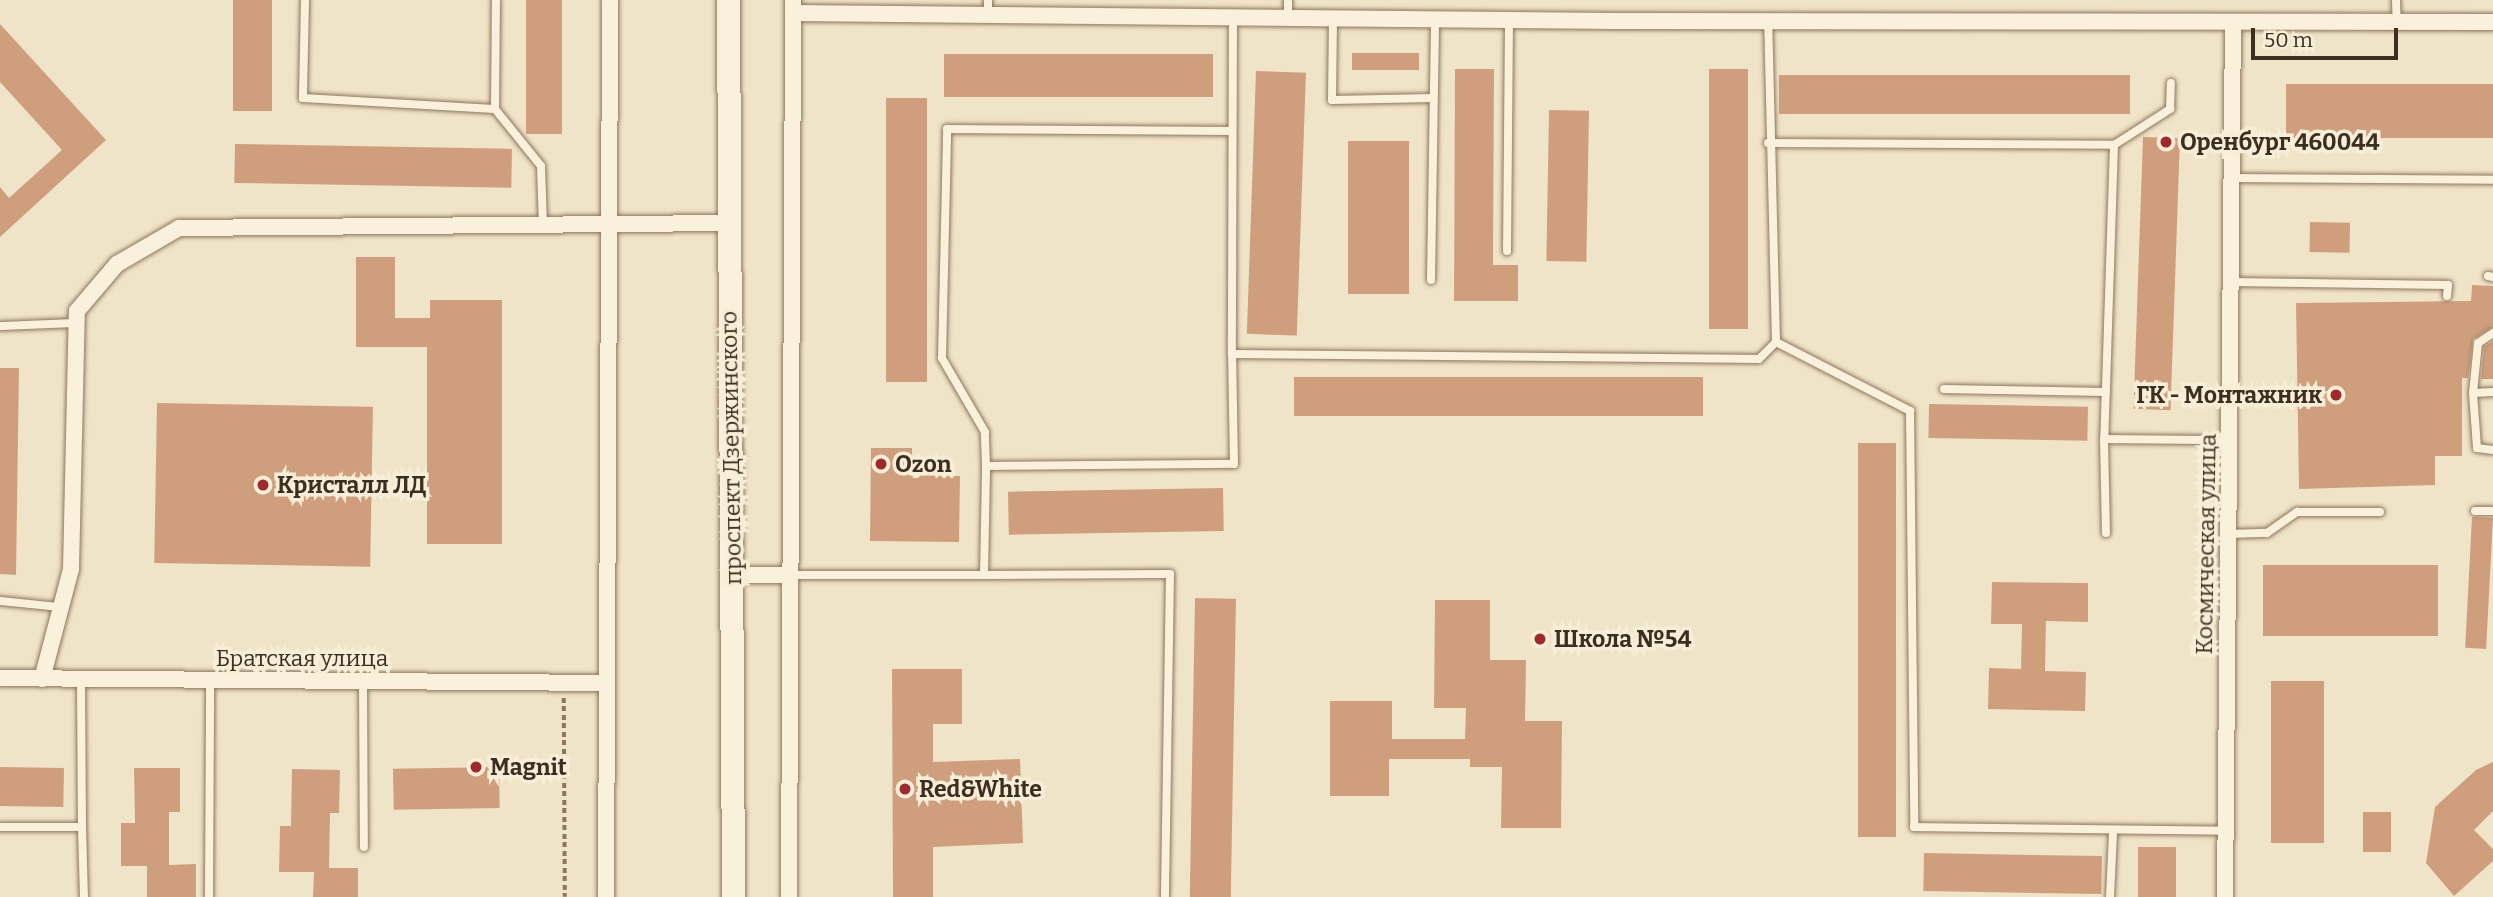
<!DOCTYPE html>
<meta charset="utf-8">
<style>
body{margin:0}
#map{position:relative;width:2493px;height:897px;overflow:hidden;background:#f0e4c8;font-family:Bitter,serif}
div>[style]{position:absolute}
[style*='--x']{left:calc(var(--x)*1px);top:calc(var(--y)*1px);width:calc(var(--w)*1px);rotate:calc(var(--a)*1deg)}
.building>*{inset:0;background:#cf9f7d;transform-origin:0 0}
.path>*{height:3.5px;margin-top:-1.75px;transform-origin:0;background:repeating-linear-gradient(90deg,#8d765c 0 5px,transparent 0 8.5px)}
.roads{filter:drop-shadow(0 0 2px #8d765c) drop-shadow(0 0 2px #8d765c)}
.service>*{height:8px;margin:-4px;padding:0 4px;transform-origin:4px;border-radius:4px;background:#faf1dc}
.minor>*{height:16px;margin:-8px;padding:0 8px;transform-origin:8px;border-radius:8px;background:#faf1dc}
.secondary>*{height:23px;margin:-11.5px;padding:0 11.5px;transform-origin:11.5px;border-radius:11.5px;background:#faf1dc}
.dots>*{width:19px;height:19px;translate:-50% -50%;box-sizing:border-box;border:4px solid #f7eed8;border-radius:50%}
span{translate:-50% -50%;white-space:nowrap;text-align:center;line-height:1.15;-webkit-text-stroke:7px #f7eed8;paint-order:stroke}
.poi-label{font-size:23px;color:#3d2e20;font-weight:700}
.left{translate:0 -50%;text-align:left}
.right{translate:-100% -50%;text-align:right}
.street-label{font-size:23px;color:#3d2e20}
.scale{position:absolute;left:2251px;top:28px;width:147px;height:32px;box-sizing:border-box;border:4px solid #3d2e20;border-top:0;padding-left:9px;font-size:21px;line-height:24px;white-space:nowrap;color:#3d2e20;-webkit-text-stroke:5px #f7eed8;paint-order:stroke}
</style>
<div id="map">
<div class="building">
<i style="left:233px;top:0;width:39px;height:111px"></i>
<i style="left:526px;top:0;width:36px;height:134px"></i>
<i style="clip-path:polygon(0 24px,106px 140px,0 237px,0 187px,9px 198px,62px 150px,0 82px)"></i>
<i style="left:1352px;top:53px;width:67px;height:17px"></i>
<i style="left:1213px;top:54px;width:43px;height:269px;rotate:90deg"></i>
<i style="clip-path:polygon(1455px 69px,1494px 69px,1493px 265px,1518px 265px,1518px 301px,1454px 301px)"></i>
<i style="left:1709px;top:69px;width:39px;height:260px"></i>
<i style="left:1256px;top:71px;width:50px;height:263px;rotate:2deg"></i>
<i style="left:1779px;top:75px;width:351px;height:39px"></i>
<i style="left:2493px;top:84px;width:54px;height:207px;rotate:90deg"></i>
<i style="left:886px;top:98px;width:41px;height:284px"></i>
<i style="left:1549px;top:110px;width:40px;height:151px;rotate:1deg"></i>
<i style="left:2143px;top:137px;width:37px;height:272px;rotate:2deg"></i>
<i style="left:1348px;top:141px;width:61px;height:153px"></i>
<i style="left:235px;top:144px;width:277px;height:39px;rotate:1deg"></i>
<i style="left:2310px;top:222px;width:40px;height:30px;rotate:1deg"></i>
<i style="clip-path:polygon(356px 257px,395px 257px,395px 318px,430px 318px,430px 300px,502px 300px,502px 544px,427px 544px,427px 347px,356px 347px)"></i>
<i style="clip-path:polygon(2472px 285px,2493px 286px,2493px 327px,2473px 339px,2468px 378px,2462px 378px,2462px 456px,2435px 456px,2435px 485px,2299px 489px,2296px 303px,2471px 301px)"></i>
<i style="clip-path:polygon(2493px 341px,2493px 379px,2481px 379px,2484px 347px)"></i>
<i style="clip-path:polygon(0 368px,19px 368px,16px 575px,0 574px)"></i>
<i style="left:1294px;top:377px;width:409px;height:39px"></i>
<i style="left:157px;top:403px;width:216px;height:160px;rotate:1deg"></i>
<i style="left:1929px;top:404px;width:159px;height:34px;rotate:1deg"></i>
<i style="left:1858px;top:443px;width:38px;height:394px"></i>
<i style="clip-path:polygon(871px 448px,912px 448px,912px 475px,960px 476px,959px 542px,870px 541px)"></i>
<i style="left:1223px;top:488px;width:43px;height:215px;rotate:89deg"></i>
<i style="left:2472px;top:517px;width:21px;height:131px;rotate:3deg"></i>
<i style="left:2263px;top:565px;width:175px;height:71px"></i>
<i style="clip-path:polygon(1992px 582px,2088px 583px,2088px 622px,2046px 621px,2045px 671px,2086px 672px,2085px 711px,1988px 709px,1989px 668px,2021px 669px,2022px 624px,1991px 624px)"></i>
<i style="left:1195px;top:598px;width:41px;height:299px;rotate:1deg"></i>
<i style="clip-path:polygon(1435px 600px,1490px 600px,1490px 660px,1526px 660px,1525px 721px,1562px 721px,1561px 828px,1501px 828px,1502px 767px,1470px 767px,1470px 759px,1389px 759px,1389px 796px,1330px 796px,1330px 701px,1392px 701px,1392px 739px,1465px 739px,1466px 708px,1434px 708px)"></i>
<i style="clip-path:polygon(892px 669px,962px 669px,962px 724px,933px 724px,933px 762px,1020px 759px,1023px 843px,933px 847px,933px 897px,893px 897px)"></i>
<i style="left:2271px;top:681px;width:53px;height:162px"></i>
<i style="clip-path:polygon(2493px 762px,2493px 811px,2474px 830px,2493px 849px,2493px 861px,2454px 896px,2426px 863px,2435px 807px,2476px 770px)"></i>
<i style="left:0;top:767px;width:64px;height:39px;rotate:1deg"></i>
<i style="left:499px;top:767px;width:41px;height:106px;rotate:89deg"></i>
<i style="clip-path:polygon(134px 768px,180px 768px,180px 812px,169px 812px,169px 865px,196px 864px,196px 897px,147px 897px,147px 866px,121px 866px,121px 823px,135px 823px)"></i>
<i style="clip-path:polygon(292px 769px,340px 770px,339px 813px,330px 813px,329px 868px,358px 868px,358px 897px,313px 897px,314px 872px,279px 872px,280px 826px,291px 826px)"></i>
<i style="left:2363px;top:812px;width:28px;height:40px"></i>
<i style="left:2138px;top:847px;width:38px;height:50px"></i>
<i style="left:1924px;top:853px;width:178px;height:38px;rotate:1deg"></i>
</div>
<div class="path">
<i style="--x:564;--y:698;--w:199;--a:89.7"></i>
</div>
<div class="roads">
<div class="service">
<i style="--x:305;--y:0;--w:98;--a:91.2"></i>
<i style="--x:303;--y:98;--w:192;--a:3.3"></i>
<i style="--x:495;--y:109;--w:73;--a:51.1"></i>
<i style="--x:541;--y:166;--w:59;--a:88.1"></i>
<i style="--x:988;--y:0;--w:15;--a:90"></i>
<i style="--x:2396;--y:0;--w:24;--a:88"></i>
<i style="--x:1233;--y:18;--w:336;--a:90.2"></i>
<i style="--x:1232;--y:354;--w:527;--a:0.54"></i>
<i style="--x:1759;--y:359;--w:24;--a:-45"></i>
<i style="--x:1776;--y:342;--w:321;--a:-91.4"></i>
<i style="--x:1288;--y:18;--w:18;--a:-90"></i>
<i style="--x:1333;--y:19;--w:81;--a:90.7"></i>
<i style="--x:1332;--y:100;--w:100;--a:-1.1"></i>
<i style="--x:495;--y:109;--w:109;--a:-89.5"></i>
<i style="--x:1768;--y:143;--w:346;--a:0.3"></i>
<i style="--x:2114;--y:145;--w:294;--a:91.9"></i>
<i style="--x:2104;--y:439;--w:126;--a:0.5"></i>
<i style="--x:2114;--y:145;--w:67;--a:-32.7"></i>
<i style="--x:2170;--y:109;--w:26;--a:-88"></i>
<i style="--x:2232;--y:178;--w:261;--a:0.4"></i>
<i style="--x:1507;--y:251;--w:230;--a:-89.5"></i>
<i style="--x:2488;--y:276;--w:5;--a:11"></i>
<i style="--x:1431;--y:280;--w:260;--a:-89.1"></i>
<i style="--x:2231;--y:282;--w:217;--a:0.8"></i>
<i style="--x:2448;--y:285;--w:11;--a:95"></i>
<i style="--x:0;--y:326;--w:76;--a:-2.3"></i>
<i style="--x:2493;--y:333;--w:18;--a:146"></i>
<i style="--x:2478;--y:343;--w:50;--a:95.7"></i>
<i style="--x:2473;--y:393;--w:55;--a:85.8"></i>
<i style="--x:2477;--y:448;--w:16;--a:7"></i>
<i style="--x:1776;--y:342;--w:151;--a:27.2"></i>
<i style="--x:1910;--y:411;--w:416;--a:89.4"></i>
<i style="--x:1914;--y:827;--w:311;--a:0.7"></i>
<i style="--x:1944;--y:389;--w:162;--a:1.1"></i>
<i style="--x:2473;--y:393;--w:20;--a:-3"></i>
<i style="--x:2104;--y:439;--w:94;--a:88.8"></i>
<i style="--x:986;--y:466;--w:34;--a:-92"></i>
<i style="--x:985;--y:432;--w:86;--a:-120.2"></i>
<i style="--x:942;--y:358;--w:229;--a:-88.7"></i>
<i style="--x:947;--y:129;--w:284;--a:0.4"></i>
<i style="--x:2475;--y:511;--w:18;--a:0"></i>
<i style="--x:2229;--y:534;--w:38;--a:-2"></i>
<i style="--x:2267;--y:533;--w:37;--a:-35"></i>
<i style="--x:2297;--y:512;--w:83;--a:0"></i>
<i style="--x:789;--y:575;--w:195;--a:0"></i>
<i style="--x:984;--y:575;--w:109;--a:-88.9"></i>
<i style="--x:986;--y:466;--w:248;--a:-0.5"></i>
<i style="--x:1234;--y:464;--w:110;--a:-91"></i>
<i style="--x:984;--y:575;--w:186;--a:-0.3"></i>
<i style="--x:1170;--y:574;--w:323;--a:90.9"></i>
<i style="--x:0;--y:601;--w:59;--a:5.8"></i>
<i style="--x:363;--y:681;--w:166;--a:89.7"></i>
<i style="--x:0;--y:827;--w:82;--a:0"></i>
<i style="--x:82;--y:827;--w:148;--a:-90.4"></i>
<i style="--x:82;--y:827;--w:70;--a:88.4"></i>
<i style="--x:209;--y:897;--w:217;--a:-89.7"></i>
<i style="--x:2110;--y:897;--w:64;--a:-87.3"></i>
</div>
<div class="minor">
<i style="--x:794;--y:13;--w:822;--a:0.56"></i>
<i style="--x:1616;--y:21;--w:877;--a:0.07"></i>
<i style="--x:733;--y:575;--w:55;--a:0"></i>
<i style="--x:0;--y:678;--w:605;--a:0.47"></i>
<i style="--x:42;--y:679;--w:114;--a:-75.2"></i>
<i style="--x:71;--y:569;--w:258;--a:-88.7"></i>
<i style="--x:77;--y:311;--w:62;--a:-49.6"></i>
<i style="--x:117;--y:264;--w:72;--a:-30.1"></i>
<i style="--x:179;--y:228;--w:550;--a:-0.52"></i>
<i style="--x:606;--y:897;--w:897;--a:-89.74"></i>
<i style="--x:789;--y:897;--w:897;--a:-89.74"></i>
<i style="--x:2225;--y:897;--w:874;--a:-89.48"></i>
</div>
<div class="secondary">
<i style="--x:728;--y:0;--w:897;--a:89.68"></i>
</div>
</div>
<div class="dots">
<i style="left:2166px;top:142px;background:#9e2a2b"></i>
<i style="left:2336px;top:395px;background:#9e2a2b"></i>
<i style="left:881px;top:464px;background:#9e2a2b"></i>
<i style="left:263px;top:485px;background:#9e2a2b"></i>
<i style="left:1540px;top:639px;background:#9e2a2b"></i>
<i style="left:476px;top:767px;background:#9e2a2b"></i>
<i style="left:905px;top:789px;background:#9e2a2b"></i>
</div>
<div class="poi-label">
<span class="left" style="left:2180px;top:142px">Оренбург 460044</span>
<span class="right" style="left:2322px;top:395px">ГК - Монтажник</span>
<span class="left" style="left:895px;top:464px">Ozon</span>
<span class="left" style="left:277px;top:485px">Кристалл ЛД</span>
<span class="left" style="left:1554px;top:639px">Школа №54</span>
<span class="left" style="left:490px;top:767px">Magnit</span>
<span class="left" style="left:919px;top:789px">Red&amp;White</span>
</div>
<div class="street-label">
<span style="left:731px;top:448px;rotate:-91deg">проспект Дзержинского</span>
<span style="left:2206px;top:544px;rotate:-89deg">Космическая улица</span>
<span style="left:302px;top:658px">Братская улица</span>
</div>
<div class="scale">50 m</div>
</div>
